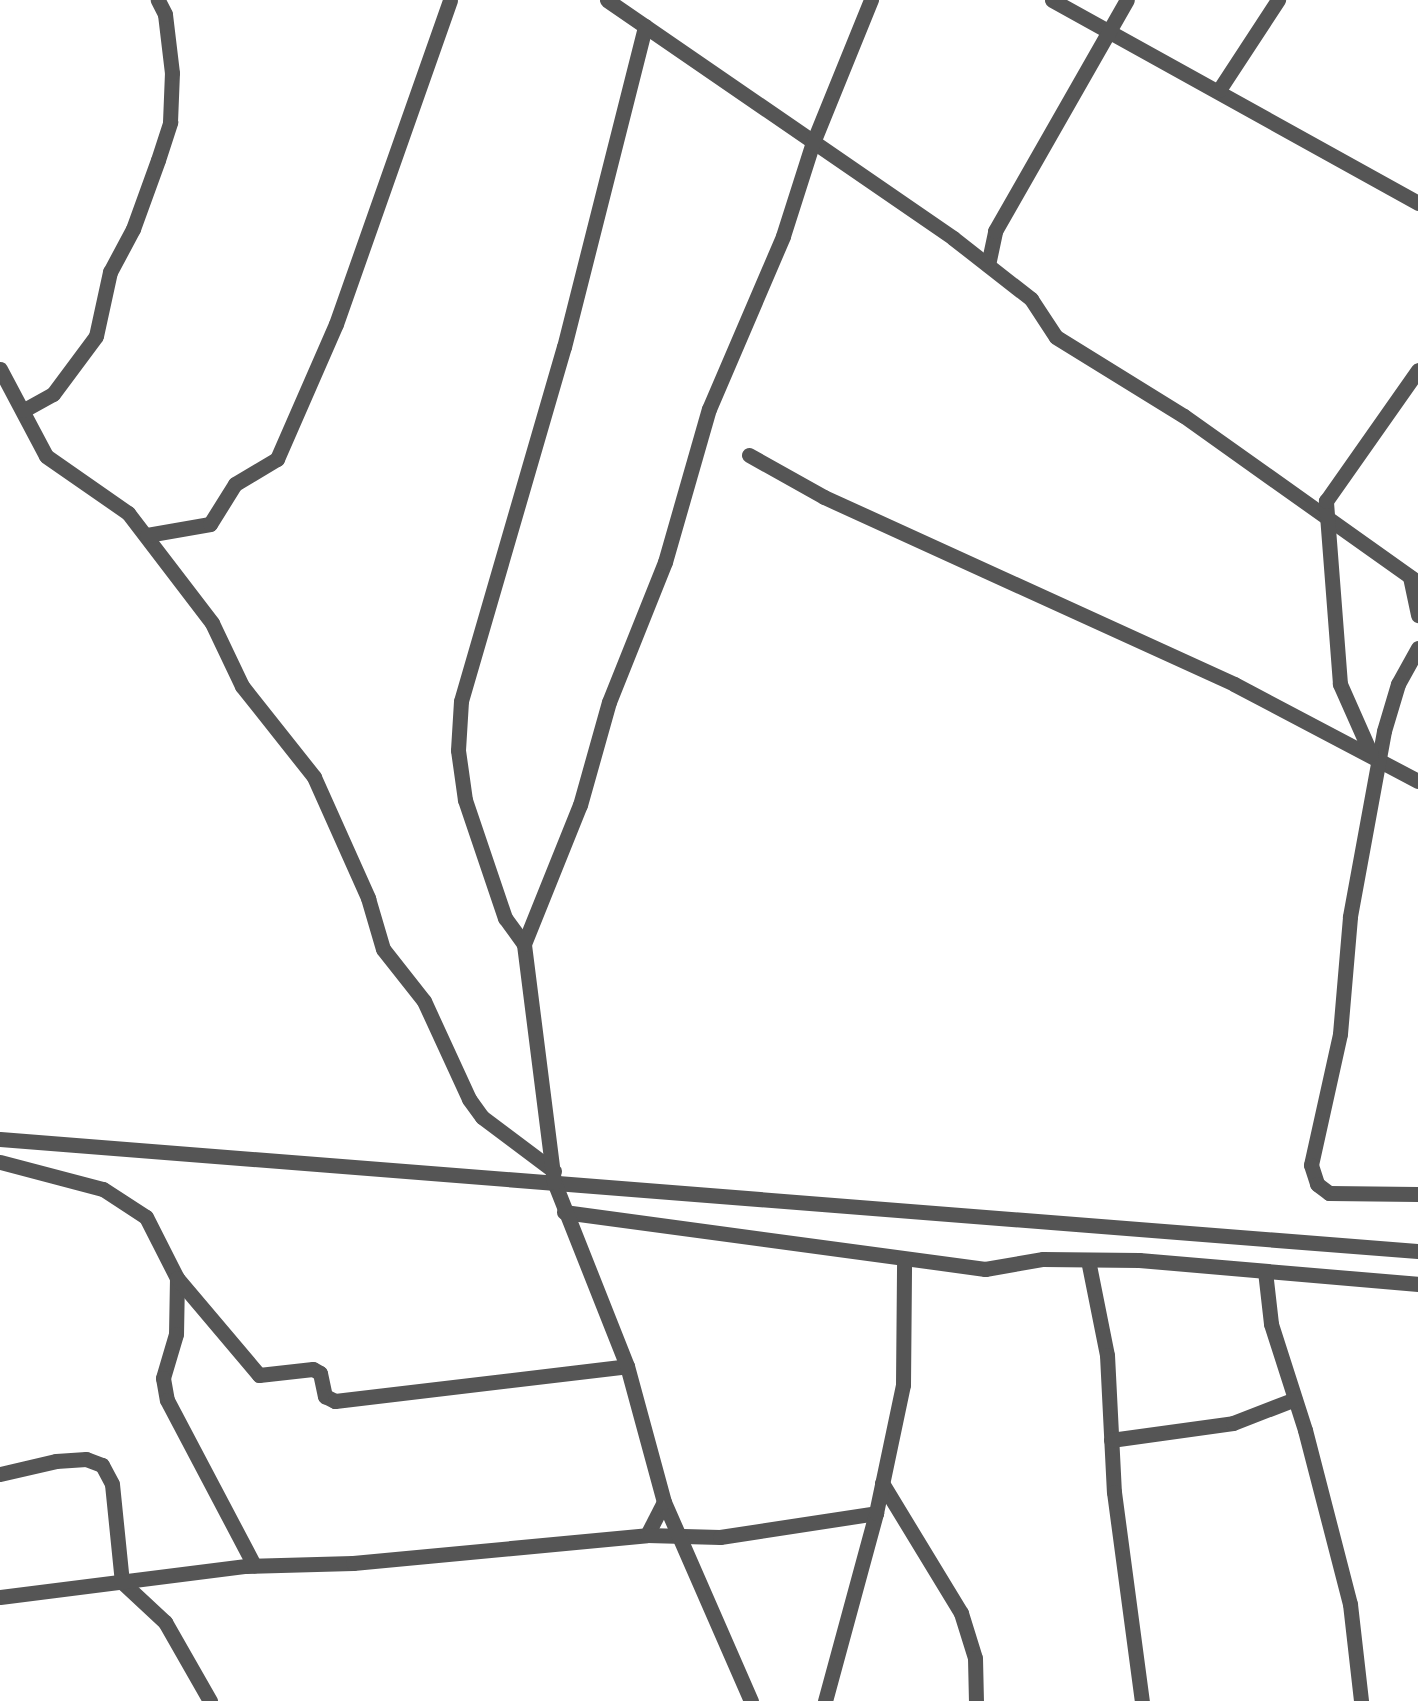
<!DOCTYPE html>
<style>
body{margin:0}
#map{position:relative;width:1418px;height:1701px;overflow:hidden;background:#fff;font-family:"Golos Text",sans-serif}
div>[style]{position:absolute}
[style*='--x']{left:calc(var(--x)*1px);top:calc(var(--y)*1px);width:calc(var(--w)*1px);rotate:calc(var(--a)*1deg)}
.minor>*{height:15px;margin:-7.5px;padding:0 7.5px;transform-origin:7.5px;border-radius:7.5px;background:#555}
span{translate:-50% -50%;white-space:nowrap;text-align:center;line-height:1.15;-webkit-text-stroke:4.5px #fff;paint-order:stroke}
</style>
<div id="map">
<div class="minor">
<i style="--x:607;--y:0;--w:420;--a:34.5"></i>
<i style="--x:953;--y:238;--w:99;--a:38"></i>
<i style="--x:1031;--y:299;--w:45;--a:56.7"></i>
<i style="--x:1056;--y:337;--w:150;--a:31.7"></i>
<i style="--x:1184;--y:416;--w:287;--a:35.4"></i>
<i style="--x:1052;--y:0;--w:419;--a:29"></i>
<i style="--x:1219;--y:90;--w:108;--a:-56.8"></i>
<i style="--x:988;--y:265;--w:35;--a:-78"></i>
<i style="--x:995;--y:231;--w:266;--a:-60.3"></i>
<i style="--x:0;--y:369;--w:98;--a:62.1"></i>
<i style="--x:46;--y:456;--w:100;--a:34.8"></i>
<i style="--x:128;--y:513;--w:138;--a:52.6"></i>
<i style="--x:212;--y:623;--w:70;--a:64.5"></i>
<i style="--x:242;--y:686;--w:116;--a:51.6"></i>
<i style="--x:314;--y:777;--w:133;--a:65.9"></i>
<i style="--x:368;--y:898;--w:53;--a:73.6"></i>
<i style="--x:383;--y:949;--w:66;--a:51.7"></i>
<i style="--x:424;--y:1001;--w:108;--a:65.3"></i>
<i style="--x:469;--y:1099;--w:22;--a:54"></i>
<i style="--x:482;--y:1117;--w:90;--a:36.9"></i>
<i style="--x:24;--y:410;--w:33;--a:-29"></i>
<i style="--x:53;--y:394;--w:72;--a:-53.4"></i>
<i style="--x:96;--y:336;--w:66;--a:-77.7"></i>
<i style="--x:110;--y:272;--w:49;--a:-61.9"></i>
<i style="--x:133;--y:229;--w:73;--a:-70.1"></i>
<i style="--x:158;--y:160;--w:40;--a:-72"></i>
<i style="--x:170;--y:122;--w:49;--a:-87.7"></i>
<i style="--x:172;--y:73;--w:59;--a:-96.8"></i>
<i style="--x:165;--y:14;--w:16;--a:-117"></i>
<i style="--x:749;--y:455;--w:86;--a:29.2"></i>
<i style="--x:824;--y:497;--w:451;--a:24.5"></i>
<i style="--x:1234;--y:684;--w:208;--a:27.8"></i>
<i style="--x:147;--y:535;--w:64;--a:-9.9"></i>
<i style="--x:210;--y:524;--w:47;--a:-58"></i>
<i style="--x:235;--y:484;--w:49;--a:-30.8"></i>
<i style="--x:277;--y:459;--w:147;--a:-66.4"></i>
<i style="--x:336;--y:324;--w:343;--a:-70.6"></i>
<i style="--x:1410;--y:577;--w:39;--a:78"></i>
<i style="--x:1418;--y:648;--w:41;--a:119.1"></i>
<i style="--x:1398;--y:684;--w:49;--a:106.6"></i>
<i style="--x:1384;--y:731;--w:189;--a:100.4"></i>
<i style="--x:1350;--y:917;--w:117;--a:94.9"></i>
<i style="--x:1340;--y:1034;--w:134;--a:102.5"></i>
<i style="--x:1311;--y:1165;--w:20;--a:72"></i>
<i style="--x:1317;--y:1184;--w:15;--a:37"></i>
<i style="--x:1329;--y:1193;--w:89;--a:0.6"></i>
<i style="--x:1371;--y:754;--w:77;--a:-113.9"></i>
<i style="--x:1340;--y:684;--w:184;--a:-94.4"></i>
<i style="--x:1326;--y:501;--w:160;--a:-54.9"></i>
<i style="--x:524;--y:944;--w:32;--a:-126"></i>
<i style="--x:505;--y:918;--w:125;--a:-108.7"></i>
<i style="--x:465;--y:800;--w:50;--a:-98"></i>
<i style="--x:458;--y:750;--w:49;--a:-86.5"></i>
<i style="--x:461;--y:701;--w:369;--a:-73.8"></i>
<i style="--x:564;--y:347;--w:331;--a:-75.8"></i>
<i style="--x:0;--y:1139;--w:1422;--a:4.52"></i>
<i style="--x:0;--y:1162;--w:106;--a:14.7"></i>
<i style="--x:103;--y:1189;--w:51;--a:33.1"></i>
<i style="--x:146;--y:1217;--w:68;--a:63.1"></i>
<i style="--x:177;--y:1278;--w:56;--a:91"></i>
<i style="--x:176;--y:1334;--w:46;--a:106.5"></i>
<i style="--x:163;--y:1378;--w:22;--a:80"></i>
<i style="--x:167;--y:1400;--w:187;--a:62.2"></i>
<i style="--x:564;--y:1212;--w:425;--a:7.7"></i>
<i style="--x:985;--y:1269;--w:59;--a:-9.8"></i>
<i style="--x:1043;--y:1259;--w:96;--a:0.6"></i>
<i style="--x:1139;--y:1260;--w:280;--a:4.9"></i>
<i style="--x:1088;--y:1260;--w:97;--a:78.7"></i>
<i style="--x:1107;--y:1355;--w:137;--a:87.1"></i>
<i style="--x:1114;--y:1492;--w:211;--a:82.4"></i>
<i style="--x:1265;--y:1271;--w:53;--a:83.5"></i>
<i style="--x:1271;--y:1324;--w:111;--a:72.2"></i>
<i style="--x:1305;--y:1430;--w:180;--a:75.5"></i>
<i style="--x:1350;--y:1604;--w:98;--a:83.5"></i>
<i style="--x:177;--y:1278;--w:127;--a:49.8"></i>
<i style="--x:259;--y:1375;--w:54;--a:-6.3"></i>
<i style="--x:313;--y:1369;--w:8;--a:30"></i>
<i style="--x:320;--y:1373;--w:24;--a:78"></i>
<i style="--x:325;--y:1396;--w:11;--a:27"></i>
<i style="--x:335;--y:1401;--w:294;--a:-6.8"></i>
<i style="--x:1111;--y:1440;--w:123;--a:-7.9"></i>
<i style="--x:1233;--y:1423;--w:66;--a:-21.2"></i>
<i style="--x:0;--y:1474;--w:57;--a:-13.1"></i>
<i style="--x:56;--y:1461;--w:30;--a:-4"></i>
<i style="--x:86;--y:1459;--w:17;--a:21"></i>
<i style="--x:102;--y:1465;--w:21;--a:62"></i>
<i style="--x:112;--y:1484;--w:99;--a:84.2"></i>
<i style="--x:122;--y:1582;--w:59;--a:42.9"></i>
<i style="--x:165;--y:1622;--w:91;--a:60.3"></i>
<i style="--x:882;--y:1483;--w:152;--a:58.7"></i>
<i style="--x:961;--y:1613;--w:47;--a:72.7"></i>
<i style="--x:975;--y:1658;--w:43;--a:88.7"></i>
<i style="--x:647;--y:1535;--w:37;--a:-63"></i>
<i style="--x:0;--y:1597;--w:248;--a:-7.2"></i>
<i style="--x:246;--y:1566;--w:107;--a:-1.6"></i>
<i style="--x:353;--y:1563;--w:295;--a:-5.4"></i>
<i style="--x:647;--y:1535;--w:73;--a:1.6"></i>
<i style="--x:720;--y:1537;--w:158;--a:-8.7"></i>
<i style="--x:751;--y:1701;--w:217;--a:-113.6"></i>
<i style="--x:664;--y:1502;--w:141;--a:-105.2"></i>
<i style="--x:627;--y:1366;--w:198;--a:-111.6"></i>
<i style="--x:554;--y:1182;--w:240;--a:-97.2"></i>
<i style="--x:524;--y:944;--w:150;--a:-68.1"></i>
<i style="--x:580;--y:805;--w:107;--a:-74.3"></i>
<i style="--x:609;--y:702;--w:151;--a:-68.2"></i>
<i style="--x:665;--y:562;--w:159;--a:-74"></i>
<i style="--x:709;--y:409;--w:188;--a:-66.8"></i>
<i style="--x:783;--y:236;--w:96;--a:-72.3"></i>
<i style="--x:812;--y:145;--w:157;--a:-67.9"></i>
<i style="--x:825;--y:1701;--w:195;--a:-74.8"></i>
<i style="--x:876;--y:1513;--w:131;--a:-78.1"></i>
<i style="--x:903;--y:1385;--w:126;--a:-89.5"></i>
</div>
</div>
